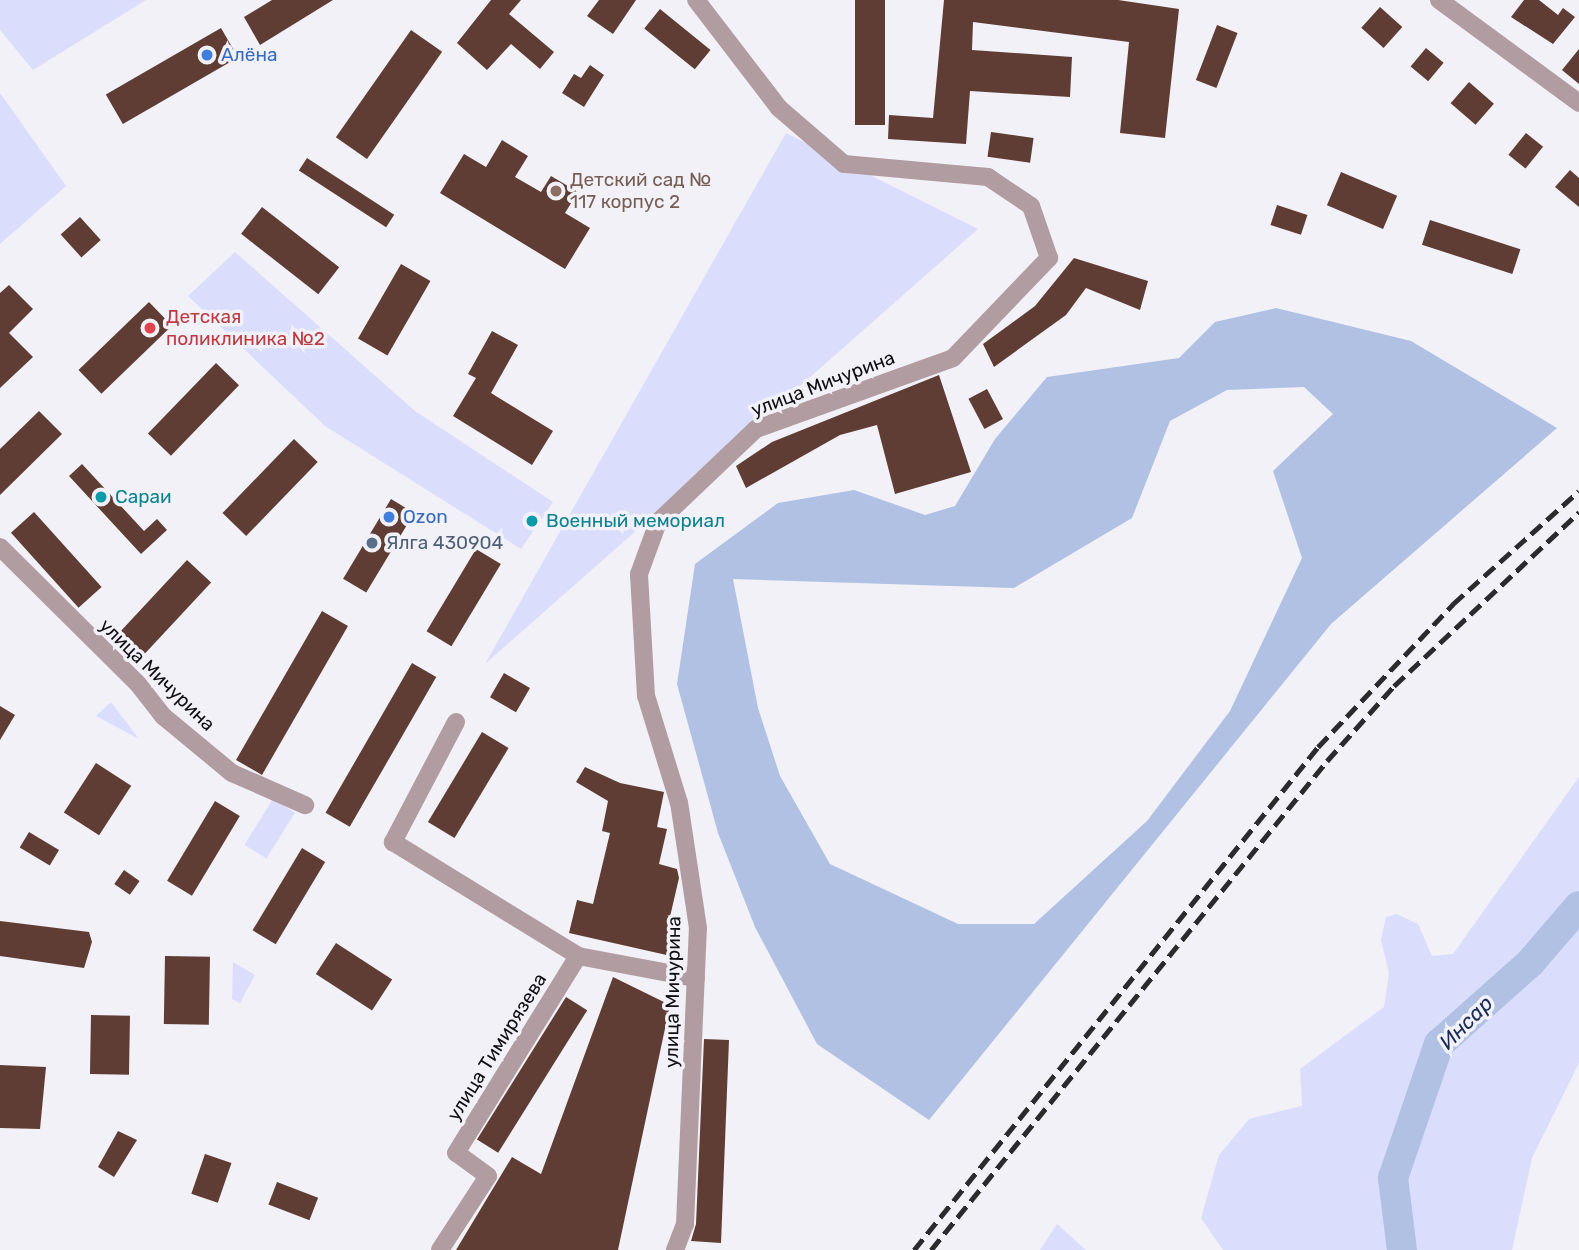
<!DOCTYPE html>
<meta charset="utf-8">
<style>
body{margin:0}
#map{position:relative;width:1579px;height:1250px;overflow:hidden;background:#f1f1f7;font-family:Rubik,sans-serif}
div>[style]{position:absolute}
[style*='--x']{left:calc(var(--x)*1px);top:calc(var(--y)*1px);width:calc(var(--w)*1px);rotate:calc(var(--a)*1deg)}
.green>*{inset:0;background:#dadefc;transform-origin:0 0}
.water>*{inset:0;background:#b0c1e4}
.river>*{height:30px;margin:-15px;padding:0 15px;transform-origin:15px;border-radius:15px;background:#b0c1e4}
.building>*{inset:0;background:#603d34;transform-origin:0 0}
.street>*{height:18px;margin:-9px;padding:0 9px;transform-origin:9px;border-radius:9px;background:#b19da1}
.rail>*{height:5px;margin-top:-2.5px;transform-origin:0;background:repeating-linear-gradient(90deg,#2b2b2e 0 14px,transparent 0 21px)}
.dots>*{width:19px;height:19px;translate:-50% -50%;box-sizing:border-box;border:4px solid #f1f1f7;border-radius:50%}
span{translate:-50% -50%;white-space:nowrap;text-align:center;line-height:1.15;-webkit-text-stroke:7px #f1f1f7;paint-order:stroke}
.shop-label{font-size:19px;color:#366cbe}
.left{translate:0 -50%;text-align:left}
.education-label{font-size:19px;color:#785e54}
.health-label{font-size:19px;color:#be3a42}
.street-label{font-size:19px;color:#0f0f11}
.culture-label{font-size:19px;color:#0d838f}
.service-label{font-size:19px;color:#4e5e75}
.water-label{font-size:21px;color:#182c57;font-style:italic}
</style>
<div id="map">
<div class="green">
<i style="clip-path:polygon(0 0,146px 0,33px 70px,0 30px)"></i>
<i style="clip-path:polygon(0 93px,66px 186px,0 244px)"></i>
<i style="clip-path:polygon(786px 133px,978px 229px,485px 664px)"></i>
<i style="clip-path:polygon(235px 252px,415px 411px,553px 502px,521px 549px,325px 426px,188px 296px)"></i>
<i style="clip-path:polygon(111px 702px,139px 739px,96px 716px)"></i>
<i style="clip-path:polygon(1579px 777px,1579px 1063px,1532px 1158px,1512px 1250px,1223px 1250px,1201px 1218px,1219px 1155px,1249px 1119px,1302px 1106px,1300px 1069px,1384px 1007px,1389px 973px,1381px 940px,1386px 917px,1397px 914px,1418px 924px,1432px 956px,1453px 954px)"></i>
<i style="left:273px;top:799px;width:26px;height:54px;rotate:32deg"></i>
<i style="clip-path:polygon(233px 962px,255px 975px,240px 1003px,232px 999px)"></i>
<i style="clip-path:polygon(1057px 1224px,1086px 1250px,1040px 1250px)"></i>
</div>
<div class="water">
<i style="clip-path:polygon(evenodd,1276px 308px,1411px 341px,1557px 428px,1331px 624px,929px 1120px,817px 1044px,755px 927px,718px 833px,677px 684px,695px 564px,778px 503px,854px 490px,925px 515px,955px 506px,995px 439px,1047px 377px,1179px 358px,1215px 322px,1276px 308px,1304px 387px,1333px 414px,1273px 471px,1302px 558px,1230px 711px,1147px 821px,1034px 924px,958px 924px,830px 864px,780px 776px,758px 708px,733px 579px,1014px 588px,1132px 518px,1170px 421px,1227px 390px,1304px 387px)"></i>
</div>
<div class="river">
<i style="--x:1402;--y:1250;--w:73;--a:-97.1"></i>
<i style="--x:1393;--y:1178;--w:142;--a:-71.1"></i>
<i style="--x:1439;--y:1044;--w:122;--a:-41.7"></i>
<i style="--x:1530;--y:963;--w:75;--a:-49.3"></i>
</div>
<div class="building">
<i style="clip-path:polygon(272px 0,333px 0,260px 45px,244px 17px)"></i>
<i style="clip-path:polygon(491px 0,521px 0,509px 14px,554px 52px,540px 69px,511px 44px,487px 70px,457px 43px)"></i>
<i style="clip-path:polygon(599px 0,636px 0,613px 34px,587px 16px)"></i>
<i style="left:855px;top:0;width:30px;height:125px"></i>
<i style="clip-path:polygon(944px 0,1118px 0,1179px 9px,1165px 138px,1120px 133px,1129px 42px,973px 22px,972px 50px,1072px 57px,1070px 97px,970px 91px,966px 144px,888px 139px,889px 115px,933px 118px)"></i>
<i style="clip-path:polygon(1524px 0,1539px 0,1558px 15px,1563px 8px,1575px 17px,1553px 44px,1511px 17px)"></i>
<i style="left:1380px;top:7px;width:30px;height:28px;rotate:42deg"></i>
<i style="left:660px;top:9px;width:65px;height:25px;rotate:39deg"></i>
<i style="left:1217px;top:25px;width:22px;height:59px;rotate:21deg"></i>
<i style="left:221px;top:28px;width:34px;height:133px;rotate:60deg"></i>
<i style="left:411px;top:30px;width:38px;height:131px;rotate:35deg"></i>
<i style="left:1426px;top:48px;width:23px;height:24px;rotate:40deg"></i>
<i style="clip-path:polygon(1579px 49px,1579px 84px,1562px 70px)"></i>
<i style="clip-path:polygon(590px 65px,604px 75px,584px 107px,562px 93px,574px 74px,581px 78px)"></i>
<i style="left:1469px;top:82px;width:33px;height:28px;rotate:41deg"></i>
<i style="left:991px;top:132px;width:43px;height:25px;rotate:8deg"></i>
<i style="left:1526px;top:133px;width:22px;height:28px;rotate:39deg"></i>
<i style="clip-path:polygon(502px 140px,528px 156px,515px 177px,541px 192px,551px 176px,578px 192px,565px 213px,590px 228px,565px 269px,440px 193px,464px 154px,486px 167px)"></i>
<i style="left:307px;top:158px;width:104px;height:15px;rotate:33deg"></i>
<i style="clip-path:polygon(1570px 170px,1579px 178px,1579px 207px,1555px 187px)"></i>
<i style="left:1341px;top:172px;width:61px;height:36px;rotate:23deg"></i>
<i style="left:1277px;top:205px;width:32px;height:21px;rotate:18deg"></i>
<i style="left:262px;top:207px;width:98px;height:34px;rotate:38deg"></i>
<i style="left:80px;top:217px;width:31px;height:26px;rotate:48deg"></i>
<i style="left:1430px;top:220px;width:95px;height:26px;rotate:18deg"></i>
<i style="clip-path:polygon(1074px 258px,1148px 281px,1140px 310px,1086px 288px,1066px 315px,994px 367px,983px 344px,1035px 306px)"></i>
<i style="left:401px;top:264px;width:34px;height:86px;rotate:30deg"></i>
<i style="clip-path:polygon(9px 285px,33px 309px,9px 333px,33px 357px,0 388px,0 293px)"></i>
<i style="left:149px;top:302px;width:33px;height:98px;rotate:46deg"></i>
<i style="clip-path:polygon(492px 331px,518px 345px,491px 393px,553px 431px,532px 465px,453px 416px,476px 378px,468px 374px)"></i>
<i style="left:216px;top:363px;width:32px;height:98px;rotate:44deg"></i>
<i style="clip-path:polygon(939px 375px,971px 472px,895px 494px,877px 425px,840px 435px,746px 488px,736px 466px,772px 442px)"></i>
<i style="left:987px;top:389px;width:34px;height:21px;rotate:62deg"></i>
<i style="clip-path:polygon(39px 411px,62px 434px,0 495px,0 449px)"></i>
<i style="left:294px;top:439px;width:33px;height:103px;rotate:44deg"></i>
<i style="clip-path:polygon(82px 464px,144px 531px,157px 519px,167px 530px,141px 554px,69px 476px)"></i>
<i style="left:391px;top:499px;width:27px;height:93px;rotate:31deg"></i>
<i style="left:34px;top:512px;width:101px;height:31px;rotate:48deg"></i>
<i style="left:476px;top:549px;width:29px;height:96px;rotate:31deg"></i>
<i style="left:187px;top:560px;width:33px;height:98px;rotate:43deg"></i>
<i style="left:322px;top:611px;width:30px;height:172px;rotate:30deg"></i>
<i style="left:412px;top:663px;width:28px;height:173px;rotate:30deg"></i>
<i style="left:504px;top:673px;width:30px;height:28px;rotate:30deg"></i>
<i style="clip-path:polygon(0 706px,15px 715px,0 740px)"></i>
<i style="left:482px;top:732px;width:31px;height:105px;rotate:31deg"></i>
<i style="left:96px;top:763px;width:42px;height:59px;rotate:33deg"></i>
<i style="clip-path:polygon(585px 767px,620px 783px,664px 792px,657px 827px,667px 829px,659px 864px,677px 869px,679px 878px,669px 921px,679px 923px,671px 956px,569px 933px,577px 900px,593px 904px,610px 833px,602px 831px,608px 801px,576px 782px)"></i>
<i style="left:215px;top:801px;width:29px;height:93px;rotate:31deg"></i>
<i style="left:29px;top:832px;width:35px;height:18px;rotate:31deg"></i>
<i style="left:302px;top:848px;width:27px;height:96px;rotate:31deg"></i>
<i style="left:124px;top:870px;width:19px;height:17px;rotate:35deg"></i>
<i style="clip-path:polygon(0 921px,89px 932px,92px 942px,84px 968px,0 956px)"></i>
<i style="left:336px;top:943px;width:67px;height:37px;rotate:33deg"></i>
<i style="left:165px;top:956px;width:45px;height:68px;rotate:1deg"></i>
<i style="clip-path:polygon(613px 977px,670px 1005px,618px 1250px,456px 1250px,512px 1157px,541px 1174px)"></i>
<i style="left:566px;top:997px;width:25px;height:168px;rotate:32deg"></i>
<i style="left:91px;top:1015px;width:39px;height:59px;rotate:1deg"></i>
<i style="clip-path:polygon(704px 1039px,729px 1040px,721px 1243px,691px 1241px,696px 1224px)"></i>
<i style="clip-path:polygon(0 1065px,46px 1067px,40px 1129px,0 1128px)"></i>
<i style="clip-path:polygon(118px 1131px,137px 1140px,114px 1177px,98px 1167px)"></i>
<i style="left:205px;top:1154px;width:28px;height:42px;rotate:19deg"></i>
<i style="left:277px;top:1182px;width:44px;height:24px;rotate:21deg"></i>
</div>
<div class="street">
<i style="--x:1439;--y:0;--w:174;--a:36.3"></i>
<i style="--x:0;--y:547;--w:194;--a:44.8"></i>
<i style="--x:138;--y:684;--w:41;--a:52"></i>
<i style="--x:163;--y:716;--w:89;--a:39.6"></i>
<i style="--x:232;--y:773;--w:80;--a:23.7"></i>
<i style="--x:456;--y:722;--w:136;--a:117.7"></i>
<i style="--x:393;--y:842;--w:217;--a:31.6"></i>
<i style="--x:440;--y:1250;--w:88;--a:-57"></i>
<i style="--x:488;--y:1176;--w:39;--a:-144"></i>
<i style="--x:456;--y:1153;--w:232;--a:-58.2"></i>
<i style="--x:578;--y:956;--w:120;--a:10.6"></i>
<i style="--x:675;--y:1250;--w:28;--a:-69"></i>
<i style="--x:685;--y:1224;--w:296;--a:-87.5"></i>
<i style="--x:698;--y:928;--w:126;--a:-98.6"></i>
<i style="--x:679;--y:803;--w:112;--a:-107.1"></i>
<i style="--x:646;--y:696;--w:122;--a:-93.3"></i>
<i style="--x:639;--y:574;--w:55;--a:-69.9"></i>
<i style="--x:658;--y:522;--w:135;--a:-43.5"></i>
<i style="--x:756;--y:429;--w:209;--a:-19.8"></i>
<i style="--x:953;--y:358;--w:139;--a:-46.2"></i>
<i style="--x:1049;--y:258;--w:55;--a:-109.1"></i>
<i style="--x:1031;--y:206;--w:52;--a:-146"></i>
<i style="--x:988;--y:177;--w:145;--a:-174.8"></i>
<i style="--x:844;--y:164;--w:86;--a:-139.3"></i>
<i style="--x:779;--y:108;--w:136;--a:-127.5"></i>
</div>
<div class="rail">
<i style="--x:914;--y:1250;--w:645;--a:-51.23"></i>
<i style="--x:1318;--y:747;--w:197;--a:-46.6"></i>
<i style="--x:1453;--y:604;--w:169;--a:-41.9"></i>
<i style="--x:931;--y:1250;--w:629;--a:-51"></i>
<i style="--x:1327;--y:761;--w:101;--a:-48.2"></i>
<i style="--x:1394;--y:686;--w:254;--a:-43.2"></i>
</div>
<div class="dots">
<i style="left:207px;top:55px;background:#3f7fe0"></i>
<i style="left:556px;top:191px;background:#8d6e63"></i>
<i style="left:150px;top:328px;background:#e0444e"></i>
<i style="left:101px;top:497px;background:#0f9aa8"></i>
<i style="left:389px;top:517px;background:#3f7fe0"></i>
<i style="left:532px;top:521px;background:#0f9aa8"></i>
<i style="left:372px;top:543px;background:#5c6f8a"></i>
</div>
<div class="shop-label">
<span class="left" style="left:221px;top:55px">Алёна</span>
<span class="left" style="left:403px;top:517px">Ozon</span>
</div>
<div class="education-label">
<span class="left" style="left:570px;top:191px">Детский сад №<br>117 корпус 2</span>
</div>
<div class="health-label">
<span class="left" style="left:166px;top:328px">Детская<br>поликлиника №2</span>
</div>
<div class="street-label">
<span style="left:823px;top:384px;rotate:-21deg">улица Мичурина</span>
<span style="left:157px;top:675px;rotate:44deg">улица Мичурина</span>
<span style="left:673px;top:992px;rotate:-89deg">улица Мичурина</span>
<span style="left:497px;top:1047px;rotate:-58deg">улица Тимирязева</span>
</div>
<div class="culture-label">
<span class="left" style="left:115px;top:497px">Сараи</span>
<span class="left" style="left:546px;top:521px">Военный мемориал</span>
</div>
<div class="service-label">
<span class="left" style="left:386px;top:543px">Ялга 430904</span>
</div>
<div class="water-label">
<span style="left:1466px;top:1023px;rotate:-45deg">Инсар</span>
</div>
</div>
